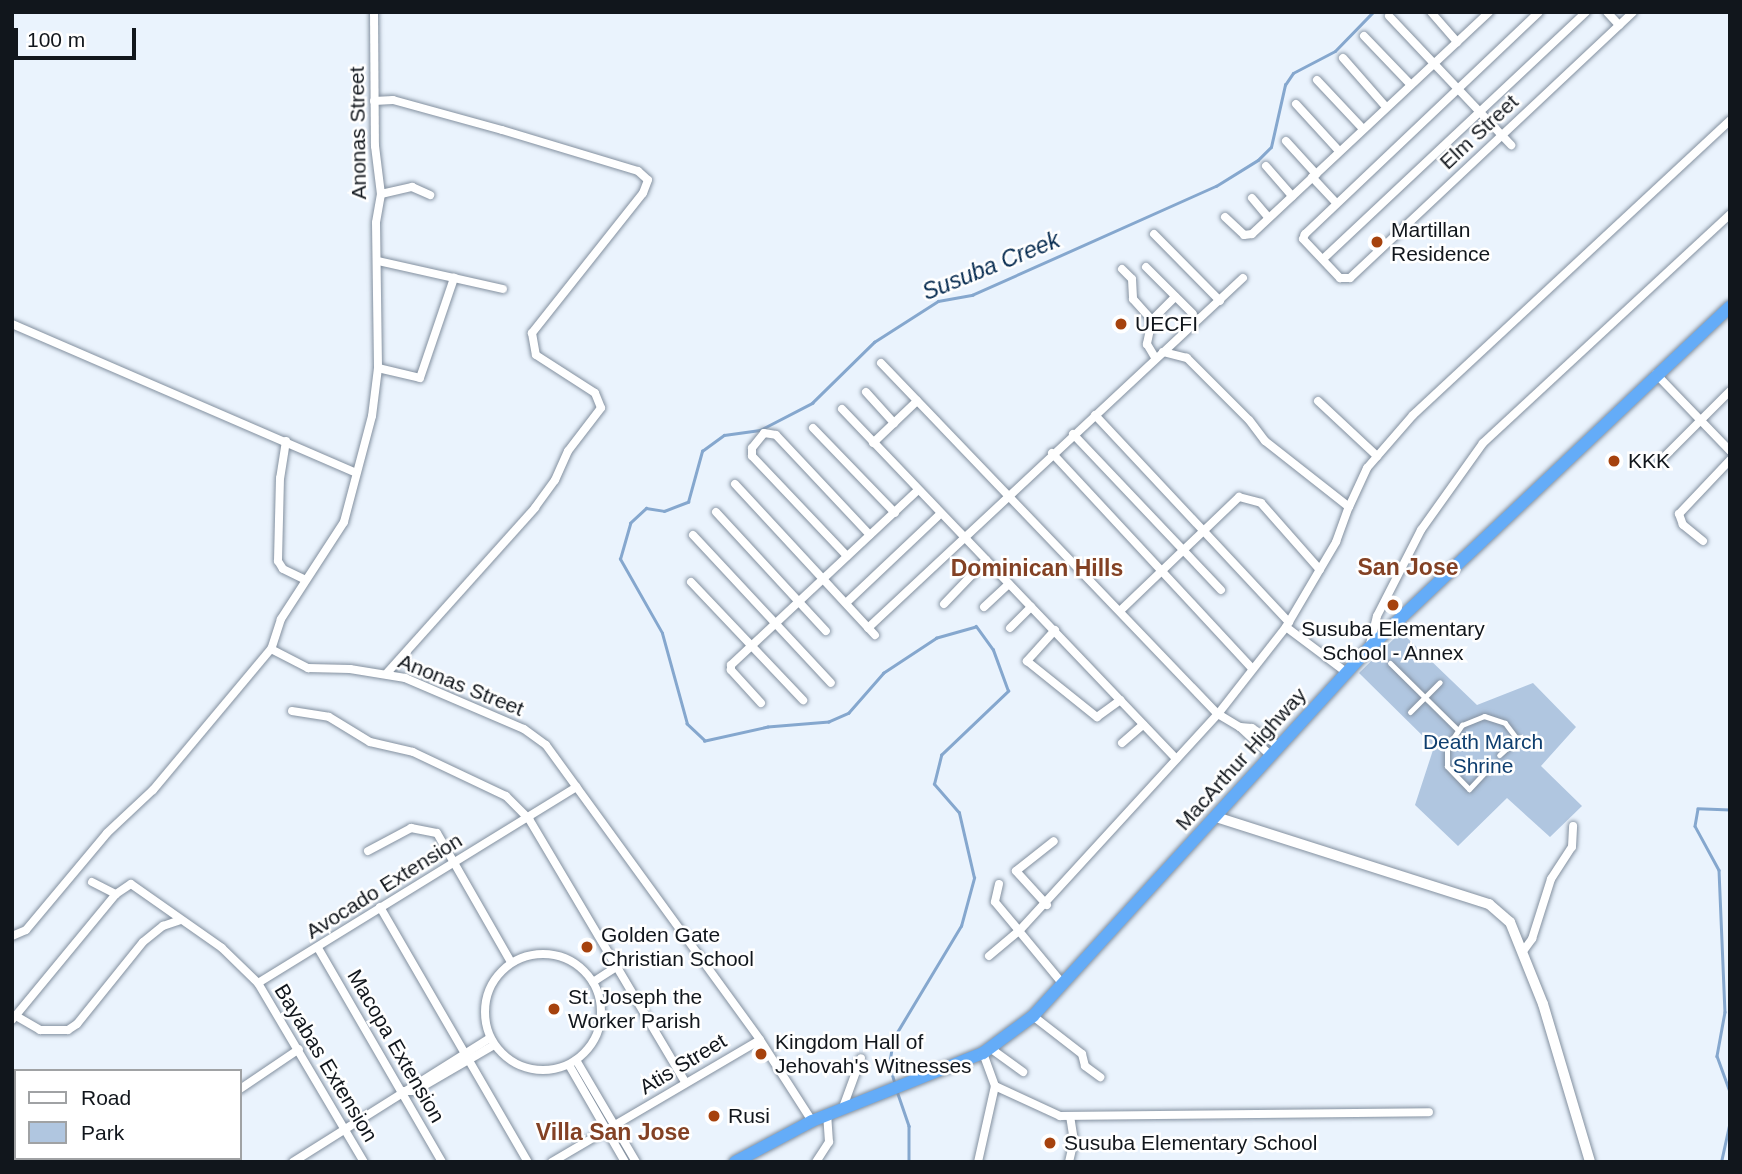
<!DOCTYPE html>
<style>
body{margin:0}
#map{position:relative;width:1742px;height:1174px;overflow:hidden;background:#eaf3fd;font-family:Arial,sans-serif}
div>[style]{position:absolute}
[style*='--x']{left:calc(var(--x)*1px);top:calc(var(--y)*1px);width:calc(var(--w)*1px);rotate:calc(var(--a)*1deg)}
.green>*{inset:0;background:#b0c6e0}
.stream>*{height:2.5px;margin:-1.25px;padding:0 1.25px;transform-origin:1.25px;border-radius:1.25px;background:#85a7ce}
.roads{filter:drop-shadow(0 0 2px #83909f) drop-shadow(0 0 2px #83909f)}
.pedestrian>*{height:5px;margin:-2.5px;padding:0 2.5px;transform-origin:2.5px;border-radius:2.5px;background:#fff}
.minor>*{height:8px;margin:-4px;padding:0 4px;transform-origin:4px;border-radius:4px;background:#fff}
.minor>.ring{margin:-4px;padding:0;box-sizing:content-box;background:none;border:8px solid #fff;border-radius:50%}
.tertiary>*{height:10px;margin:-5px;padding:0 5px;transform-origin:5px;border-radius:5px;background:#fff}
.trunk>*{height:12px;margin:-6px;padding:0 6px;transform-origin:6px;border-radius:6px;background:#64acf8}
.dots>*{width:19px;height:19px;translate:-50% -50%;box-sizing:border-box;border:4px solid #fff;border-radius:50%}
span{translate:-50% -50%;white-space:nowrap;text-align:center;line-height:1.15;-webkit-text-stroke:5px #fff;paint-order:stroke}
.street-label{font-size:21px;color:#11161c}
.poi-label{font-size:21px;color:#11161c}
.left{translate:0 -50%;text-align:left}
.park-label{font-size:21px;color:#0e3e6f}
.water-label{font-size:23px;color:#052a4f;font-style:italic}
.neighbourhood-label{font-size:23px;color:#834124;font-weight:700}
.frame{position:absolute;inset:0;border:14px solid #11161c;pointer-events:none}
.legend{position:absolute;left:14px;top:1069px;width:228px;height:91px;box-sizing:border-box;background:#fff;border:2px solid #a0a2a4;margin:0;padding:9px 12px;list-style:none;font-size:21px;color:#11161c}
.legend li{display:flex;align-items:center;gap:14px;height:35px}
.legend b{width:35px;border:2px solid #a0a2a4}
.scale{position:absolute;left:14px;top:28px;width:122px;height:32px;box-sizing:border-box;border:4px solid #11161c;border-top:0;padding-left:9px;font-size:21px;line-height:24px;white-space:nowrap;color:#11161c;-webkit-text-stroke:5px #fff;paint-order:stroke}
</style>
<div id="map">
<div class="green">
<i style="clip-path:polygon(1401px 632px,1477px 705px,1533px 683px,1576px 727px,1541px 766px,1582px 806px,1550px 837px,1507px 798px,1458px 846px,1415px 805px,1434px 747px,1359px 673px)"></i>
</div>
<div class="stream">
<i style="--x:1730;--y:810;--w:32;--a:-178"></i>
<i style="--x:1698;--y:809;--w:17;--a:100"></i>
<i style="--x:1695;--y:826;--w:50;--a:61.4"></i>
<i style="--x:1719;--y:870;--w:142;--a:87.6"></i>
<i style="--x:1725;--y:1012;--w:45;--a:100.3"></i>
<i style="--x:1717;--y:1056;--w:38;--a:70"></i>
<i style="--x:895;--y:1085;--w:21;--a:-107"></i>
<i style="--x:889;--y:1065;--w:26;--a:-81"></i>
<i style="--x:893;--y:1039;--w:132;--a:-59"></i>
<i style="--x:961;--y:926;--w:50;--a:-74.8"></i>
<i style="--x:974;--y:878;--w:67;--a:-103"></i>
<i style="--x:959;--y:813;--w:38;--a:-131"></i>
<i style="--x:934;--y:784;--w:30;--a:-76"></i>
<i style="--x:941;--y:755;--w:93;--a:-43.7"></i>
<i style="--x:1008;--y:691;--w:44;--a:-110.1"></i>
<i style="--x:993;--y:650;--w:29;--a:-126"></i>
<i style="--x:976;--y:627;--w:41;--a:164.2"></i>
<i style="--x:937;--y:638;--w:64;--a:146.6"></i>
<i style="--x:884;--y:673;--w:53;--a:131.2"></i>
<i style="--x:849;--y:713;--w:22;--a:156"></i>
<i style="--x:829;--y:722;--w:61;--a:175.3"></i>
<i style="--x:768;--y:727;--w:65;--a:167.5"></i>
<i style="--x:705;--y:741;--w:25;--a:-137"></i>
<i style="--x:687;--y:724;--w:94;--a:-105.4"></i>
<i style="--x:662;--y:633;--w:85;--a:-119.6"></i>
<i style="--x:620;--y:559;--w:37;--a:-74"></i>
<i style="--x:630;--y:523;--w:22;--a:-43"></i>
<i style="--x:646;--y:508;--w:18;--a:9"></i>
<i style="--x:664;--y:511;--w:26;--a:-21"></i>
<i style="--x:688;--y:502;--w:53;--a:-74.6"></i>
<i style="--x:702;--y:451;--w:27;--a:-36"></i>
<i style="--x:724;--y:435;--w:36;--a:-8"></i>
<i style="--x:760;--y:430;--w:59;--a:-27.4"></i>
<i style="--x:812;--y:403;--w:87;--a:-44.5"></i>
<i style="--x:874;--y:342;--w:76;--a:-32.6"></i>
<i style="--x:938;--y:301;--w:35;--a:-10"></i>
<i style="--x:972;--y:295;--w:267;--a:-24.1"></i>
<i style="--x:1216;--y:186;--w:49;--a:-31.8"></i>
<i style="--x:1258;--y:160;--w:18;--a:-45"></i>
<i style="--x:1271;--y:147;--w:64;--a:-77.3"></i>
<i style="--x:1285;--y:85;--w:14;--a:-56"></i>
<i style="--x:1293;--y:73;--w:47;--a:-27.6"></i>
<i style="--x:1335;--y:51;--w:54;--a:-45.7"></i>
<i style="--x:897;--y:1091;--w:37;--a:71"></i>
<i style="--x:909;--y:1126;--w:36;--a:90"></i>
<i style="--x:1721;--y:1162;--w:42;--a:-77.6"></i>
</div>
<div class="roads">
<div class="pedestrian">
<i style="--x:1390;--y:663;--w:95;--a:44.6"></i>
<i style="--x:1410;--y:712;--w:42;--a:-45"></i>
<i style="--x:1486;--y:771;--w:25;--a:133"></i>
<i style="--x:1469;--y:789;--w:32;--a:-134"></i>
<i style="--x:1447;--y:766;--w:19;--a:-90"></i>
<i style="--x:1447;--y:747;--w:27;--a:-56"></i>
<i style="--x:1462;--y:725;--w:24;--a:-22"></i>
<i style="--x:1484;--y:716;--w:22;--a:18"></i>
<i style="--x:1505;--y:723;--w:20;--a:53"></i>
<i style="--x:1517;--y:739;--w:24;--a:138"></i>
</div>
<div class="minor">
<i style="--x:374;--y:12;--w:134;--a:89.6"></i>
<i style="--x:375;--y:146;--w:48;--a:82.9"></i>
<i style="--x:381;--y:194;--w:29;--a:100"></i>
<i style="--x:376;--y:223;--w:145;--a:89.2"></i>
<i style="--x:378;--y:368;--w:48;--a:97.1"></i>
<i style="--x:372;--y:416;--w:110;--a:104.8"></i>
<i style="--x:344;--y:522;--w:116;--a:123"></i>
<i style="--x:281;--y:619;--w:32;--a:108"></i>
<i style="--x:271;--y:649;--w:42;--a:27.2"></i>
<i style="--x:308;--y:668;--w:42;--a:1.4"></i>
<i style="--x:350;--y:669;--w:56;--a:9.3"></i>
<i style="--x:405;--y:678;--w:129;--a:23.2"></i>
<i style="--x:524;--y:729;--w:27;--a:36"></i>
<i style="--x:546;--y:745;--w:364;--a:54"></i>
<i style="--x:760;--y:1040;--w:96;--a:57.3"></i>
<i style="--x:1431;--y:12;--w:40;--a:49"></i>
<i style="--x:1539;--y:12;--w:323;--a:136.5"></i>
<i style="--x:1305;--y:234;--w:5;--a:112"></i>
<i style="--x:1303;--y:239;--w:54;--a:46.5"></i>
<i style="--x:1340;--y:278;--w:10;--a:0"></i>
<i style="--x:1350;--y:278;--w:388;--a:-43.2"></i>
<i style="--x:1607;--y:12;--w:18;--a:47"></i>
<i style="--x:1389;--y:16;--w:178;--a:46.6"></i>
<i style="--x:1364;--y:36;--w:66;--a:46.2"></i>
<i style="--x:1343;--y:58;--w:65;--a:48.7"></i>
<i style="--x:1317;--y:80;--w:67;--a:46.8"></i>
<i style="--x:374;--y:101;--w:19;--a:-3"></i>
<i style="--x:393;--y:100;--w:113;--a:15.4"></i>
<i style="--x:502;--y:130;--w:142;--a:16.8"></i>
<i style="--x:638;--y:171;--w:13;--a:42"></i>
<i style="--x:648;--y:180;--w:14;--a:111"></i>
<i style="--x:643;--y:193;--w:179;--a:128.4"></i>
<i style="--x:532;--y:333;--w:22;--a:80"></i>
<i style="--x:536;--y:355;--w:70;--a:32.8"></i>
<i style="--x:595;--y:393;--w:16;--a:68"></i>
<i style="--x:601;--y:408;--w:54;--a:127.5"></i>
<i style="--x:568;--y:451;--w:32;--a:114"></i>
<i style="--x:555;--y:480;--w:34;--a:126"></i>
<i style="--x:535;--y:508;--w:222;--a:131.9"></i>
<i style="--x:1296;--y:104;--w:64;--a:47.5"></i>
<i style="--x:1286;--y:141;--w:45;--a:47.7"></i>
<i style="--x:1266;--y:166;--w:40;--a:49"></i>
<i style="--x:1312;--y:177;--w:34;--a:47"></i>
<i style="--x:381;--y:194;--w:32;--a:-13"></i>
<i style="--x:412;--y:187;--w:20;--a:24"></i>
<i style="--x:1252;--y:198;--w:26;--a:50"></i>
<i style="--x:1225;--y:217;--w:26;--a:43"></i>
<i style="--x:1244;--y:235;--w:8;--a:-7"></i>
<i style="--x:1252;--y:234;--w:325;--a:-43.1"></i>
<i style="--x:1154;--y:234;--w:94;--a:45.4"></i>
<i style="--x:1323;--y:259;--w:361;--a:-43.2"></i>
<i style="--x:378;--y:261;--w:128;--a:12.6"></i>
<i style="--x:1146;--y:267;--w:66;--a:45"></i>
<i style="--x:1122;--y:269;--w:14;--a:45"></i>
<i style="--x:1132;--y:279;--w:20;--a:87"></i>
<i style="--x:1133;--y:299;--w:28;--a:48"></i>
<i style="--x:1152;--y:320;--w:25;--a:102"></i>
<i style="--x:1147;--y:344;--w:17;--a:59"></i>
<i style="--x:1152;--y:320;--w:33;--a:-45"></i>
<i style="--x:12;--y:324;--w:375;--a:23.4"></i>
<i style="--x:881;--y:363;--w:487;--a:46.2"></i>
<i style="--x:1218;--y:714;--w:26;--a:31"></i>
<i style="--x:1240;--y:727;--w:40;--a:43"></i>
<i style="--x:378;--y:368;--w:43;--a:13.4"></i>
<i style="--x:420;--y:378;--w:106;--a:-71.2"></i>
<i style="--x:1656;--y:374;--w:107;--a:46.1"></i>
<i style="--x:866;--y:392;--w:42;--a:47.9"></i>
<i style="--x:1318;--y:401;--w:81;--a:43"></i>
<i style="--x:842;--y:409;--w:484;--a:46.3"></i>
<i style="--x:1095;--y:415;--w:284;--a:46.9"></i>
<i style="--x:813;--y:428;--w:118;--a:46"></i>
<i style="--x:1073;--y:434;--w:215;--a:46.5"></i>
<i style="--x:286;--y:441;--w:37;--a:99"></i>
<i style="--x:280;--y:478;--w:83;--a:91.4"></i>
<i style="--x:278;--y:561;--w:9;--a:58"></i>
<i style="--x:283;--y:569;--w:25;--a:26"></i>
<i style="--x:873;--y:443;--w:61;--a:-43.7"></i>
<i style="--x:1052;--y:453;--w:292;--a:47.1"></i>
<i style="--x:1659;--y:462;--w:100;--a:-45"></i>
<i style="--x:735;--y:484;--w:206;--a:47.2"></i>
<i style="--x:1349;--y:507;--w:43;--a:-65.2"></i>
<i style="--x:1367;--y:468;--w:70;--a:-49"></i>
<i style="--x:1413;--y:415;--w:433;--a:-42.9"></i>
<i style="--x:716;--y:512;--w:162;--a:47.3"></i>
<i style="--x:693;--y:535;--w:202;--a:47"></i>
<i style="--x:1703;--y:541;--w:26;--a:-141"></i>
<i style="--x:1683;--y:525;--w:12;--a:-110"></i>
<i style="--x:1679;--y:514;--w:74;--a:-46.6"></i>
<i style="--x:847;--y:556;--w:138;--a:-133.5"></i>
<i style="--x:752;--y:456;--w:8;--a:-90"></i>
<i style="--x:752;--y:448;--w:19;--a:-51"></i>
<i style="--x:764;--y:433;--w:12;--a:9"></i>
<i style="--x:776;--y:435;--w:137;--a:46.8"></i>
<i style="--x:691;--y:582;--w:163;--a:46.5"></i>
<i style="--x:846;--y:603;--w:129;--a:-43.4"></i>
<i style="--x:944;--y:604;--w:61;--a:-46.3"></i>
<i style="--x:984;--y:607;--w:34;--a:-43"></i>
<i style="--x:1120;--y:611;--w:165;--a:-43.8"></i>
<i style="--x:1239;--y:497;--w:23;--a:15"></i>
<i style="--x:1261;--y:503;--w:89;--a:48.6"></i>
<i style="--x:1286;--y:627;--w:75;--a:36.9"></i>
<i style="--x:868;--y:628;--w:513;--a:-43.03"></i>
<i style="--x:1010;--y:628;--w:30;--a:-45"></i>
<i style="--x:1055;--y:630;--w:42;--a:132.1"></i>
<i style="--x:1027;--y:661;--w:90;--a:38.7"></i>
<i style="--x:1097;--y:717;--w:29;--a:-36"></i>
<i style="--x:1369;--y:648;--w:33;--a:-76"></i>
<i style="--x:1377;--y:616;--w:97;--a:-62.9"></i>
<i style="--x:1421;--y:530;--w:107;--a:-54.5"></i>
<i style="--x:1483;--y:443;--w:337;--a:-42.8"></i>
<i style="--x:761;--y:703;--w:45;--a:-132.3"></i>
<i style="--x:731;--y:670;--w:5;--a:-90"></i>
<i style="--x:731;--y:665;--w:256;--a:-43.1"></i>
<i style="--x:292;--y:711;--w:37;--a:9"></i>
<i style="--x:329;--y:717;--w:48;--a:31.4"></i>
<i style="--x:370;--y:742;--w:44;--a:13.1"></i>
<i style="--x:413;--y:752;--w:103;--a:25.3"></i>
<i style="--x:506;--y:796;--w:33;--a:45"></i>
<i style="--x:529;--y:819;--w:306;--a:59.3"></i>
<i style="--x:1240;--y:727;--w:12;--a:5"></i>
<i style="--x:1252;--y:728;--w:30;--a:34"></i>
<i style="--x:1122;--y:743;--w:28;--a:-41"></i>
<i style="--x:368;--y:851;--w:49;--a:-28.1"></i>
<i style="--x:411;--y:828;--w:26;--a:11"></i>
<i style="--x:437;--y:833;--w:149;--a:60.2"></i>
<i style="--x:92;--y:882;--w:27;--a:27"></i>
<i style="--x:999;--y:884;--w:18;--a:103"></i>
<i style="--x:995;--y:902;--w:38;--a:50"></i>
<i style="--x:1019;--y:931;--w:294;--a:-47.5"></i>
<i style="--x:1218;--y:714;--w:110;--a:-52"></i>
<i style="--x:1286;--y:627;--w:99;--a:-59.5"></i>
<i style="--x:1336;--y:542;--w:37;--a:-70"></i>
<i style="--x:1349;--y:507;--w:107;--a:-141.8"></i>
<i style="--x:1265;--y:441;--w:26;--a:-127"></i>
<i style="--x:1249;--y:420;--w:88;--a:-135"></i>
<i style="--x:1187;--y:358;--w:25;--a:-166"></i>
<i style="--x:1047;--y:905;--w:46;--a:-132.4"></i>
<i style="--x:1016;--y:871;--w:48;--a:-38.3"></i>
<i style="--x:380;--y:907;--w:295;--a:59.9"></i>
<i style="--x:12;--y:936;--w:15;--a:-23"></i>
<i style="--x:26;--y:930;--w:126;--a:-50.1"></i>
<i style="--x:107;--y:833;--w:63;--a:-43.1"></i>
<i style="--x:153;--y:790;--w:184;--a:-50.1"></i>
<i style="--x:318;--y:948;--w:247;--a:59.9"></i>
<i style="--x:1524;--y:950;--w:14;--a:-54"></i>
<i style="--x:1532;--y:939;--w:63;--a:-72.4"></i>
<i style="--x:1551;--y:879;--w:38;--a:-57"></i>
<i style="--x:1572;--y:847;--w:21;--a:-87"></i>
<i class="ring" style="left:485px;top:954px;width:108px;height:108px"></i>
<i style="--x:989;--y:956;--w:39;--a:-40"></i>
<i style="--x:1019;--y:931;--w:67;--a:50.4"></i>
<i style="--x:593;--y:982;--w:27;--a:-33"></i>
<i style="--x:258;--y:983;--w:374;--a:-31.6"></i>
<i style="--x:16;--y:1016;--w:28;--a:30"></i>
<i style="--x:40;--y:1030;--w:28;--a:0"></i>
<i style="--x:68;--y:1030;--w:11;--a:-34"></i>
<i style="--x:77;--y:1024;--w:105;--a:-51.2"></i>
<i style="--x:143;--y:942;--w:26;--a:-39"></i>
<i style="--x:163;--y:926;--w:18;--a:-19"></i>
<i style="--x:1033;--y:1016;--w:62;--a:37.8"></i>
<i style="--x:1082;--y:1054;--w:12;--a:76"></i>
<i style="--x:1085;--y:1066;--w:19;--a:36"></i>
<i style="--x:12;--y:1020;--w:163;--a:-50.5"></i>
<i style="--x:116;--y:894;--w:18;--a:-34"></i>
<i style="--x:131;--y:884;--w:111;--a:35.1"></i>
<i style="--x:222;--y:948;--w:50;--a:44.2"></i>
<i style="--x:258;--y:983;--w:208;--a:59.4"></i>
<i style="--x:990;--y:1048;--w:41;--a:36"></i>
<i style="--x:576;--y:1060;--w:118;--a:59.5"></i>
<i style="--x:569;--y:1065;--w:112;--a:60"></i>
<i style="--x:995;--y:1086;--w:72;--a:24.8"></i>
<i style="--x:1060;--y:1116;--w:369;--a:-0.6"></i>
<i style="--x:240;--y:1089;--w:71;--a:-34.1"></i>
<i style="--x:403;--y:1091;--w:12;--a:0"></i>
<i style="--x:415;--y:1091;--w:91;--a:-30.2"></i>
<i style="--x:842;--y:1110;--w:55;--a:-69.9"></i>
<i style="--x:138;--y:1162;--w:5;--a:-53"></i>
<i style="--x:293;--y:1162;--w:233;--a:-32.2"></i>
<i style="--x:552;--y:1162;--w:241;--a:-30.4"></i>
<i style="--x:816;--y:1162;--w:24;--a:-57"></i>
<i style="--x:829;--y:1142;--w:27;--a:-94"></i>
<i style="--x:978;--y:1162;--w:78;--a:-77.4"></i>
<i style="--x:995;--y:1086;--w:35;--a:-110"></i>
<i style="--x:1069;--y:1162;--w:22;--a:-77"></i>
<i style="--x:1074;--y:1141;--w:25;--a:-99"></i>
</div>
<div class="tertiary">
<i style="--x:1216;--y:817;--w:287;--a:17.7"></i>
<i style="--x:1489;--y:904;--w:28;--a:41"></i>
<i style="--x:1510;--y:922;--w:88;--a:68.1"></i>
<i style="--x:1543;--y:1004;--w:165;--a:73.4"></i>
</div>
<div class="trunk">
<i style="--x:735;--y:1162;--w:87;--a:-28"></i>
<i style="--x:812;--y:1121;--w:184;--a:-21.7"></i>
<i style="--x:983;--y:1053;--w:62;--a:-36.5"></i>
<i style="--x:1033;--y:1016;--w:498;--a:-47.6"></i>
<i style="--x:1369;--y:648;--w:497;--a:-43.4"></i>
</div>
</div>
<div class="dots">
<i style="left:1377px;top:242px;background:#a6420d"></i>
<i style="left:1121px;top:324px;background:#a6420d"></i>
<i style="left:1614px;top:461px;background:#a6420d"></i>
<i style="left:1393px;top:605px;background:#a6420d"></i>
<i style="left:587px;top:947px;background:#a6420d"></i>
<i style="left:554px;top:1009px;background:#a6420d"></i>
<i style="left:761px;top:1054px;background:#a6420d"></i>
<i style="left:714px;top:1116px;background:#a6420d"></i>
<i style="left:1050px;top:1143px;background:#a6420d"></i>
</div>
<div class="street-label">
<span style="left:1479px;top:132px;rotate:-43deg">Elm Street</span>
<span style="left:358px;top:133px;rotate:-91deg">Anonas Street</span>
<span style="left:461px;top:685px;rotate:22deg">Anonas Street</span>
<span style="left:1241px;top:759px;rotate:-48deg">MacArthur Highway</span>
<span style="left:384px;top:886px;rotate:-32deg">Avocado Extension</span>
<span style="left:396px;top:1046px;rotate:60deg">Macopa Extension</span>
<span style="left:326px;top:1063px;rotate:59deg">Bayabas Extension</span>
<span style="left:683px;top:1064px;rotate:-31deg">Atis Street</span>
</div>
<div class="poi-label">
<span class="left" style="left:1391px;top:242px">Martillan<br>Residence</span>
<span class="left" style="left:1135px;top:324px">UECFI</span>
<span class="left" style="left:1628px;top:461px">KKK</span>
<span style="left:1393px;top:641px">Susuba Elementary<br>School - Annex</span>
<span class="left" style="left:601px;top:947px">Golden Gate<br>Christian School</span>
<span class="left" style="left:568px;top:1009px">St. Joseph the<br>Worker Parish</span>
<span class="left" style="left:775px;top:1054px">Kingdom Hall of<br>Jehovah's Witnesses</span>
<span class="left" style="left:728px;top:1116px">Rusi</span>
<span class="left" style="left:1064px;top:1143px">Susuba Elementary School</span>
</div>
<div class="park-label">
<span style="left:1483px;top:754px">Death March<br>Shrine</span>
</div>
<div class="water-label">
<span style="left:991px;top:266px;rotate:-22deg">Susuba Creek</span>
</div>
<div class="neighbourhood-label">
<span style="left:1408px;top:567px">San Jose</span>
<span style="left:1037px;top:568px">Dominican Hills</span>
<span style="left:613px;top:1132px">Villa San Jose</span>
</div>
<div class="frame"></div>
<ul class="legend">
<li><b style="height:9px;background:#fff"></b>Road</li>
<li><b style="height:19px;background:#b0c6e0"></b>Park</li>
</ul>
<div class="scale">100 m</div>
</div>
